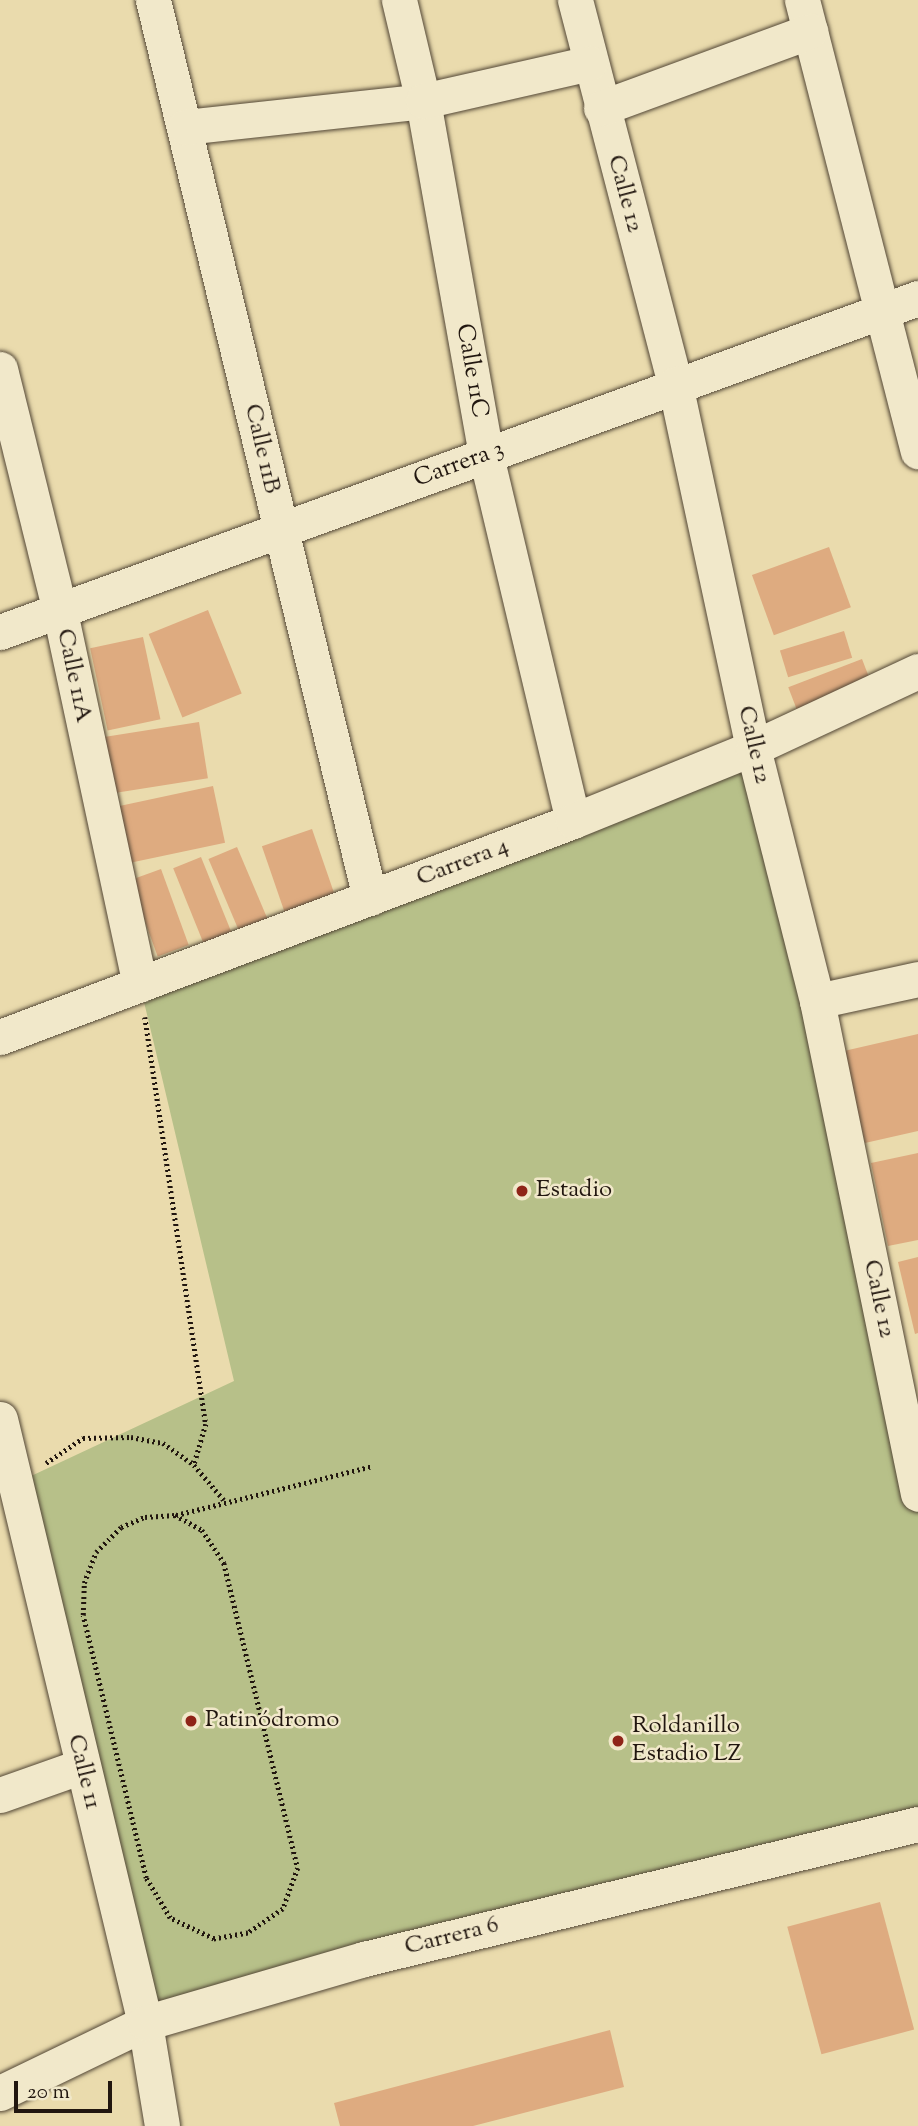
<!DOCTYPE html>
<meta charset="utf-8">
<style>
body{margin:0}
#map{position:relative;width:918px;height:2126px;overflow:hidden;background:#eadbad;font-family:"Sorts Mill Goudy",serif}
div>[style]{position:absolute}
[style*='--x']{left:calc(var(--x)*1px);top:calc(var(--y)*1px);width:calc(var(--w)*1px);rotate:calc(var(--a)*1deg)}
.green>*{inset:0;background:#b7c089}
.building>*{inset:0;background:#deab80;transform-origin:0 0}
.path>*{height:4.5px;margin-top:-2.25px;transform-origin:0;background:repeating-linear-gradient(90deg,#21160f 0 2px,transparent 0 5.5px)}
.roads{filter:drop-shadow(0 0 2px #534736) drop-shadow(0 0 2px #534736)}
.minor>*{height:35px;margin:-17.5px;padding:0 17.5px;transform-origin:17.5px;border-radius:17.5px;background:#f1e8ca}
.dots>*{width:19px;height:19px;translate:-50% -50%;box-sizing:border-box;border:4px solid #f1e8ca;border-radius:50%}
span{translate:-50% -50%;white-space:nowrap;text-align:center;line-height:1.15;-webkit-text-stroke:5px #f1e8ca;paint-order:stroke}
.street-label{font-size:24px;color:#21160f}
.poi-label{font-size:24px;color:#21160f}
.left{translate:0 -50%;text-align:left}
.scale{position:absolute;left:14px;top:2081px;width:98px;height:32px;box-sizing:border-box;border:4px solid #21160f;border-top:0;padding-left:9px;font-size:21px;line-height:24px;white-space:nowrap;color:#21160f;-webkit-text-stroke:5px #f1e8ca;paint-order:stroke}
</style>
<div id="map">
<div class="green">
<i style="clip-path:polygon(753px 748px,918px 1494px,918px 1824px,145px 2023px,14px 1484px,234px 1381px,140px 985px)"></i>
</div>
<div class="building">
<i style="left:829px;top:547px;width:64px;height:82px;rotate:70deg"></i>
<i style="left:208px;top:610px;width:90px;height:64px;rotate:68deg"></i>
<i style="left:844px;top:631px;width:28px;height:67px;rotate:73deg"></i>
<i style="left:143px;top:637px;width:84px;height:54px;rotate:78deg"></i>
<i style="left:862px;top:659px;width:26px;height:79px;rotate:69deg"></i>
<i style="left:199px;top:722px;width:57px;height:96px;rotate:81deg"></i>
<i style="left:213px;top:786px;width:58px;height:98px;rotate:78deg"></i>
<i style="left:312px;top:829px;width:77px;height:53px;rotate:71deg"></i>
<i style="left:237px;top:847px;width:85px;height:31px;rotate:67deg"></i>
<i style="left:201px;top:857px;width:91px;height:30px;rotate:68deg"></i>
<i style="left:161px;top:869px;width:81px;height:33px;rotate:70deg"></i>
<i style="clip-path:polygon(918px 1034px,918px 1131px,865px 1143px,844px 1051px)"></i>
<i style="clip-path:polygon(918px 1153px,918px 1240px,888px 1246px,871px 1163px)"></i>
<i style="clip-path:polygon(918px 1257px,918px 1333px,915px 1334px,898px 1262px)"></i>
<i style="left:880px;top:1902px;width:132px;height:96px;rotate:75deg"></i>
<i style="clip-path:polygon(610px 2030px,624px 2087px,473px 2126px,340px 2126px,334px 2103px)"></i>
</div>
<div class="path">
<i style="--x:145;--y:1017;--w:412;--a:81.5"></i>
<i style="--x:206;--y:1424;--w:43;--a:106.3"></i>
<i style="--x:46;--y:1463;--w:45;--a:-34"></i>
<i style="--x:83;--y:1438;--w:48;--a:-1.2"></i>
<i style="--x:131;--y:1437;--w:33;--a:11"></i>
<i style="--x:163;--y:1443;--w:38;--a:35"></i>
<i style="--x:194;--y:1465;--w:46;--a:49.4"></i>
<i style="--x:175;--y:1515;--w:31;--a:29"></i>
<i style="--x:202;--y:1530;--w:40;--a:56"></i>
<i style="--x:224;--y:1563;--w:314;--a:76.4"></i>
<i style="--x:298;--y:1868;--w:44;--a:110.1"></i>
<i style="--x:283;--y:1909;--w:42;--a:145.6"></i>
<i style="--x:248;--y:1933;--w:35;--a:170"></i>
<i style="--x:214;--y:1939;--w:49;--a:-154.5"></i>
<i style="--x:170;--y:1918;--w:47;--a:-121"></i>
<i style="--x:146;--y:1878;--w:270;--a:-103.5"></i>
<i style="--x:83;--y:1615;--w:32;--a:-88"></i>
<i style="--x:84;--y:1583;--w:33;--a:-69"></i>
<i style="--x:96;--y:1552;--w:35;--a:-45"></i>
<i style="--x:121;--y:1527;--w:26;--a:-23"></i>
<i style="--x:145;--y:1517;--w:30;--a:-4"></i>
<i style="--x:176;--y:1515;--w:202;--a:-14"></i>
</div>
<div class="roads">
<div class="minor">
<i style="--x:153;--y:0;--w:924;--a:76.42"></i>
<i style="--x:399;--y:0;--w:104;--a:76.6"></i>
<i style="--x:423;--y:101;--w:361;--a:79.9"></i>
<i style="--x:486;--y:456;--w:375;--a:76.6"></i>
<i style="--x:575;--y:0;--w:397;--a:75.4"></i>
<i style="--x:675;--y:384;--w:372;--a:77.9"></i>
<i style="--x:753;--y:748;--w:261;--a:75.8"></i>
<i style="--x:817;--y:1001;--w:503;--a:78.42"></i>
<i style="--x:802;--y:0;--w:466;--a:75.6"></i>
<i style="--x:601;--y:108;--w:223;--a:-20.2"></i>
<i style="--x:185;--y:127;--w:239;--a:-6.2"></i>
<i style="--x:423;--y:101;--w:171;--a:-12.8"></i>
<i style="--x:0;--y:369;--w:250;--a:76.1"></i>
<i style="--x:60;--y:612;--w:381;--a:77.9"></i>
<i style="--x:0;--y:632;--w:977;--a:-19.99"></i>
<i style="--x:817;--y:1001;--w:103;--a:-12.3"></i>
<i style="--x:0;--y:1037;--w:612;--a:-20.65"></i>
<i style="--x:573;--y:821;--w:194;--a:-22.1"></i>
<i style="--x:753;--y:748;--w:182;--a:-25"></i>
<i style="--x:0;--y:1419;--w:621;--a:76.5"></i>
<i style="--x:145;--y:2023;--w:104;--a:80.6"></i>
<i style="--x:0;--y:1795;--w:87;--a:-19.5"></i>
<i style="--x:0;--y:2093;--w:161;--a:-25.8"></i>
<i style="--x:145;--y:2023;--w:228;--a:-16.3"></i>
<i style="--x:364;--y:1959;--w:570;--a:-13.7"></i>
</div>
</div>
<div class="dots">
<i style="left:522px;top:1191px;background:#8f2418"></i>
<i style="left:191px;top:1721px;background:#8f2418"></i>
<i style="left:618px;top:1741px;background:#8f2418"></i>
</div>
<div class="street-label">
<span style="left:624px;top:194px;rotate:75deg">Calle 12</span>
<span style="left:471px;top:371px;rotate:80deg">Calle 11C</span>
<span style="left:261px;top:449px;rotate:77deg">Calle 11B</span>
<span style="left:459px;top:465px;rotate:-20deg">Carrera 3</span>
<span style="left:73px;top:676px;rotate:78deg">Calle 11A</span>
<span style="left:753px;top:745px;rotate:77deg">Calle 12</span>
<span style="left:463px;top:863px;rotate:-21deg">Carrera 4</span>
<span style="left:878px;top:1299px;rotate:78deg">Calle 12</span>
<span style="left:83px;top:1772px;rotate:76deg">Calle 11</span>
<span style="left:452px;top:1937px;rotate:-14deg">Carrera 6</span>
</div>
<div class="poi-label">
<span class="left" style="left:536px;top:1191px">Estadio</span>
<span class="left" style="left:205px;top:1721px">Patinódromo</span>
<span class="left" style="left:632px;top:1741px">Roldanillo<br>Estadio LZ</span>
</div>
<div class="scale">20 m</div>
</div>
